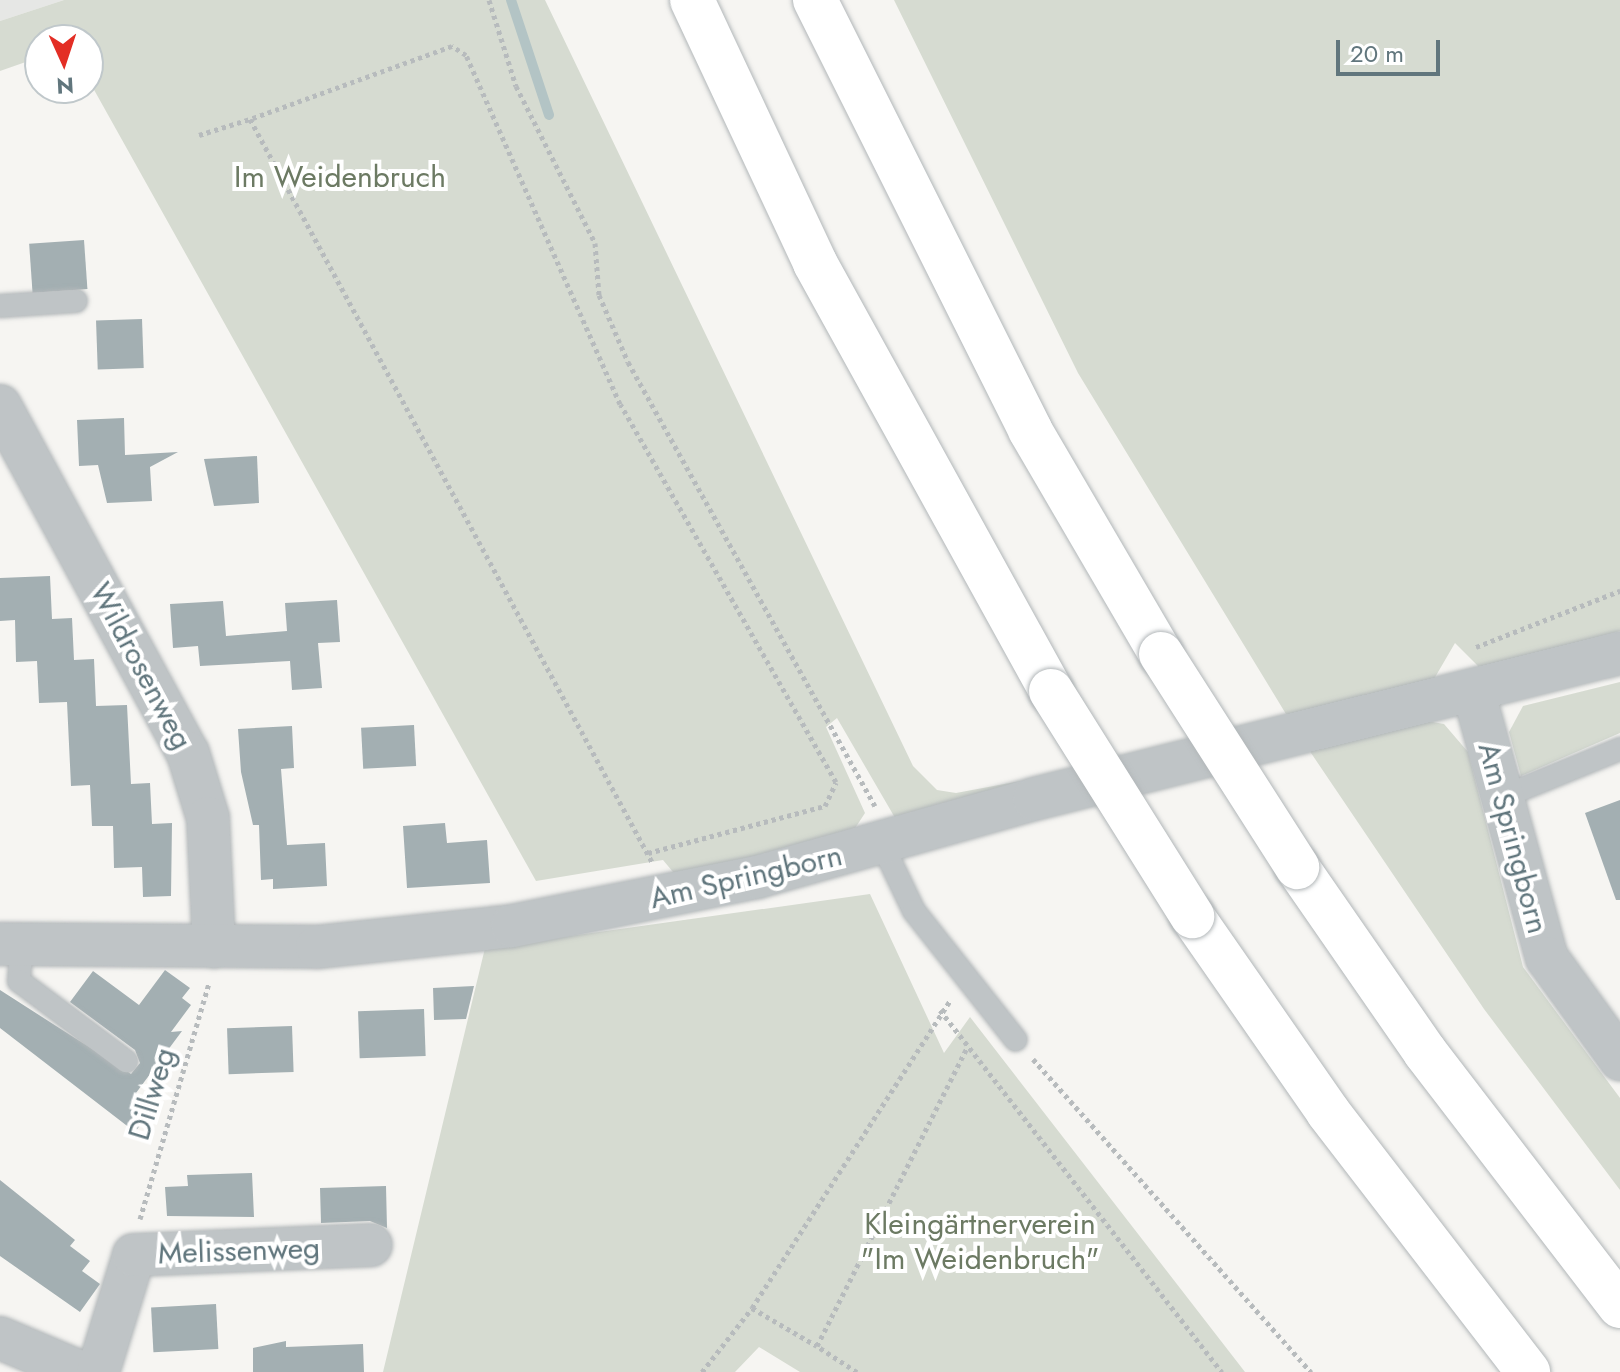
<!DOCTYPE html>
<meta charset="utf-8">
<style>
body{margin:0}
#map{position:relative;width:1620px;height:1372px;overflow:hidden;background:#f6f5f2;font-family:Jost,sans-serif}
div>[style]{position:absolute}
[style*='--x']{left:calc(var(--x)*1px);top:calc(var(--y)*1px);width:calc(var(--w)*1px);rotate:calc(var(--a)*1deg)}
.built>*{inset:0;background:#e6e7e5}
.green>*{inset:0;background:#d6dbd1}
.stream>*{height:10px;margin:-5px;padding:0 5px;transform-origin:5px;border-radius:5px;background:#b3c4c5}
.building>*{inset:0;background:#a3afb2;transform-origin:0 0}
.path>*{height:5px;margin-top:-2.5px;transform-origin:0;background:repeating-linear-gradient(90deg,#b7bbbd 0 4px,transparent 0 8px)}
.roads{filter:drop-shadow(0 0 2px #b2b7b9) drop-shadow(0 0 2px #b2b7b9)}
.service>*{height:22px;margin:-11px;padding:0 11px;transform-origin:11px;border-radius:11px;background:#bfc4c6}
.minor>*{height:42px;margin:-21px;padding:0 21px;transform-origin:21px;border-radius:21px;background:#bfc4c6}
.motorway>*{height:44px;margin:-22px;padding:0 22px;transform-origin:22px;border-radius:22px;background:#fff}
.bridges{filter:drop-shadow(0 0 2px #b2b7b9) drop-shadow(0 0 2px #b2b7b9)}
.motorway-bridge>*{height:44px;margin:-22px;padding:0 22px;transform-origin:22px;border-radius:22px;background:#fff}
span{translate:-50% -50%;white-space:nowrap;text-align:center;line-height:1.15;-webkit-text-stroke:8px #fff;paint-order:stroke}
.park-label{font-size:30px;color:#6c7a63}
.street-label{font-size:30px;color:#61767d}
.north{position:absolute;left:24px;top:24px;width:80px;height:80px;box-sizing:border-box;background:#fff;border:2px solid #c0c8cb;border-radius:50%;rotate:177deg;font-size:22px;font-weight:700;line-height:32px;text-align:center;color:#61767d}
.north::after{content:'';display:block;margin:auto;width:28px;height:36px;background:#e32e25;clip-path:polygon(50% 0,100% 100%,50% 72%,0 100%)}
.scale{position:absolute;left:1336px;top:40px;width:104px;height:36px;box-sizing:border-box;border:4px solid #61767d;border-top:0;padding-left:10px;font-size:24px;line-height:28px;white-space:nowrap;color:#61767d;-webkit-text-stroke:6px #fff;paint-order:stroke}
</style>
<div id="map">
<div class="built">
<i style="clip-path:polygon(0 0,64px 0,0 21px)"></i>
</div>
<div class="green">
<i style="clip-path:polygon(64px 0,545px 0,913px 766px,937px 790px,956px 793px,1021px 781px,898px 823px,837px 718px,826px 727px,865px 813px,850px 836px,678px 878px,663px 860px,536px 881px,88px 79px,88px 40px,40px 40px,40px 57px,0 71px,0 21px)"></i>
<i style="clip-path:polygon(894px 0,1620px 0,1620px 631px,1480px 668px,1455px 643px,1434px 679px,1289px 719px,1078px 373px)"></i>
<i style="clip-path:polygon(1620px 682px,1620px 733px,1521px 776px,1509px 732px,1523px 706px)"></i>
<i style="clip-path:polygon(1427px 721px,1444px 724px,1468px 752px,1523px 967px,1620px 1098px,1620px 1190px,1484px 1009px,1309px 750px)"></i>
<i style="clip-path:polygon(870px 894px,944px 1053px,970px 1017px,1245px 1372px,800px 1372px,759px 1347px,735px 1372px,383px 1372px,485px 948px)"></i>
</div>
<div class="stream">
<i style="--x:511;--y:0;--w:121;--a:71.7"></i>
</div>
<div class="building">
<i style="left:84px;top:240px;width:49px;height:55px;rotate:86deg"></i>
<i style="left:142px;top:319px;width:49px;height:46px;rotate:88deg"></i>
<i style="clip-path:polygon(124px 418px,125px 455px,178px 452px,150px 467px,152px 501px,107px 503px,98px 465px,79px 466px,77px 420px)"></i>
<i style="clip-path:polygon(257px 456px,259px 503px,214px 506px,204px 459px)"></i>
<i style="clip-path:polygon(50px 576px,52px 619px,72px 618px,74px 660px,94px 659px,96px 706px,127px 705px,131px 784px,150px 783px,152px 824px,172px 823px,171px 896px,143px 897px,142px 867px,114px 868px,113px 826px,92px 826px,90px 785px,71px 786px,67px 702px,39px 703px,37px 661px,16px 662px,15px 620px,0 621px,0 578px)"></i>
<i style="clip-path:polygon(337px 600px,340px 642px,318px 643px,322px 688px,292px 690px,290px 661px,200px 666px,198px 646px,173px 648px,170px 604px,223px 601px,226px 636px,287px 631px,285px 603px)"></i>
<i style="left:414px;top:725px;width:41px;height:53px;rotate:87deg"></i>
<i style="clip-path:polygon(292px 726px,294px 768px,281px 769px,287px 845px,325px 843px,327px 886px,273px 889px,273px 879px,261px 880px,259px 825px,253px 825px,241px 772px,238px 729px)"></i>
<i style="clip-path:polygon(1620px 800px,1620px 900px,1616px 900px,1585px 813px)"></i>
<i style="clip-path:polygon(445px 823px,447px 843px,487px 840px,490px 883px,407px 888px,403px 826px)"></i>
<i style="clip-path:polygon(165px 970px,190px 988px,182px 998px,191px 1005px,171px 1032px,182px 1031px,136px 1093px,154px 1107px,135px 1132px,0 1028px,0 990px,131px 1074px,140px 1063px,135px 1050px,70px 1002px,93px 971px,139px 1005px)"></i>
<i style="clip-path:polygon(474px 986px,466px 1019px,434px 1020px,433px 988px)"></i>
<i style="left:424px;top:1009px;width:47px;height:66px;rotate:88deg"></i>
<i style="left:292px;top:1026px;width:46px;height:65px;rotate:88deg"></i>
<i style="clip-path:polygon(252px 1173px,254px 1217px,167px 1216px,165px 1187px,188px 1186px,187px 1175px)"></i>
<i style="clip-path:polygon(0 1180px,75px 1240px,70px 1246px,90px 1261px,82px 1271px,100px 1284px,80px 1312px,0 1256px)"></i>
<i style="clip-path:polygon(386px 1186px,387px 1228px,370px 1221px,321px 1223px,320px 1188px)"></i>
<i style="left:216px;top:1304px;width:45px;height:65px;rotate:87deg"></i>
<i style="clip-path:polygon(286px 1341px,286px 1347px,363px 1344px,364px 1372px,253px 1372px,253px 1348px)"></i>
</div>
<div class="path">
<i style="--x:489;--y:0;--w:90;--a:72.6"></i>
<i style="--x:516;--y:86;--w:176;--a:63.3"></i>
<i style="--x:595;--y:243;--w:52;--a:85.6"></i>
<i style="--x:599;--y:295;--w:73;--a:66.6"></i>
<i style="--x:628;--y:362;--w:508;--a:60.91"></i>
<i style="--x:199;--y:135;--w:53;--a:-17.4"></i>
<i style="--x:1476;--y:647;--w:155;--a:-21.3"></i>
<i style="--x:648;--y:853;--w:183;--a:-14.9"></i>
<i style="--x:825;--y:806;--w:26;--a:-65"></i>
<i style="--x:836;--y:782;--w:435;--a:-119.7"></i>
<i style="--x:620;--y:404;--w:381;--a:-113.8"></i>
<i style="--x:466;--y:55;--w:17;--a:-147"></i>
<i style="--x:452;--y:46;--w:215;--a:160.1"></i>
<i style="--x:250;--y:119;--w:845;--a:61.58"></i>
<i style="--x:940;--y:1010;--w:459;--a:52.1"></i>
<i style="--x:1033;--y:1059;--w:419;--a:48.4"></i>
<i style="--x:140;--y:1219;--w:246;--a:-73.7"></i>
<i style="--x:752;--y:1308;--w:75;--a:30.3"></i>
<i style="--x:702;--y:1372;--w:81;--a:-52"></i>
<i style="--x:752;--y:1308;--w:365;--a:-57.2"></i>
<i style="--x:857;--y:1372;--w:48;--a:-147"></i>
<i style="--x:817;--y:1346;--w:334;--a:-63.3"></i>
</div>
<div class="roads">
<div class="service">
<i style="--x:0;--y:306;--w:76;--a:-3.8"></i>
<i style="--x:1500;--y:798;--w:130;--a:-22.2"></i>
<i style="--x:882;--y:844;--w:74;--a:64.5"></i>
<i style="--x:914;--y:911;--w:164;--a:51.7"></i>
<i style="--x:22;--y:945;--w:36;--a:95"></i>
<i style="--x:19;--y:981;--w:134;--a:36.8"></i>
</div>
<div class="minor">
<i style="--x:0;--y:406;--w:395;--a:61.6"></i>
<i style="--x:188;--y:753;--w:68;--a:72.9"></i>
<i style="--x:208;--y:818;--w:129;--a:87.3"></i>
<i style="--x:1473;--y:690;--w:278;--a:74.6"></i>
<i style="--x:1547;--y:958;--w:125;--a:54.1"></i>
<i style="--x:0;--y:944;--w:317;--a:0.5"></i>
<i style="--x:317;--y:947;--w:196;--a:-6.1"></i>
<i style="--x:512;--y:926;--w:250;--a:-11.3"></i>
<i style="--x:757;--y:877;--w:288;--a:-15.7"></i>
<i style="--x:1034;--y:799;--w:604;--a:-13.99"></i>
<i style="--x:0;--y:1338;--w:87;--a:23"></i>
<i style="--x:98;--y:1372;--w:122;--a:-72.9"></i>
<i style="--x:134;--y:1255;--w:237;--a:-2.4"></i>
</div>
<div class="motorway">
<i style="--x:692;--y:0;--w:290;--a:64.9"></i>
<i style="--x:815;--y:263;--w:489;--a:61.1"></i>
<i style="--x:815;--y:0;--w:481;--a:63.4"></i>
<i style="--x:1030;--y:430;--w:259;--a:59.7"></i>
<i style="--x:1297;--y:867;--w:225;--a:55.3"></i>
<i style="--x:1425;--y:1052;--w:320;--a:52.5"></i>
<i style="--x:1192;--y:916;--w:239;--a:55.2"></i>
<i style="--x:1328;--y:1112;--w:328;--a:52.4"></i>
</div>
</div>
<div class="bridges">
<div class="motorway-bridge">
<i style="--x:1161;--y:654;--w:253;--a:57.4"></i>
<i style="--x:1051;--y:691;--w:266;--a:57.9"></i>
</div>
</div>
<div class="park-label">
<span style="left:340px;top:177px">Im Weidenbruch</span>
<span style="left:980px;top:1241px">Kleingärtnerverein<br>"Im Weidenbruch"</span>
</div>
<div class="street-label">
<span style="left:141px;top:666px;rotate:62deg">Wildrosenweg</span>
<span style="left:1513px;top:838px;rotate:75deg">Am Springborn</span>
<span style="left:746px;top:877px;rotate:-13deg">Am Springborn</span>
<span style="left:152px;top:1094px;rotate:-73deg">Dillweg</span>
<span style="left:239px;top:1251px;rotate:-2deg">Melissenweg</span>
</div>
<div class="north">N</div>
<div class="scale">20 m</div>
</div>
